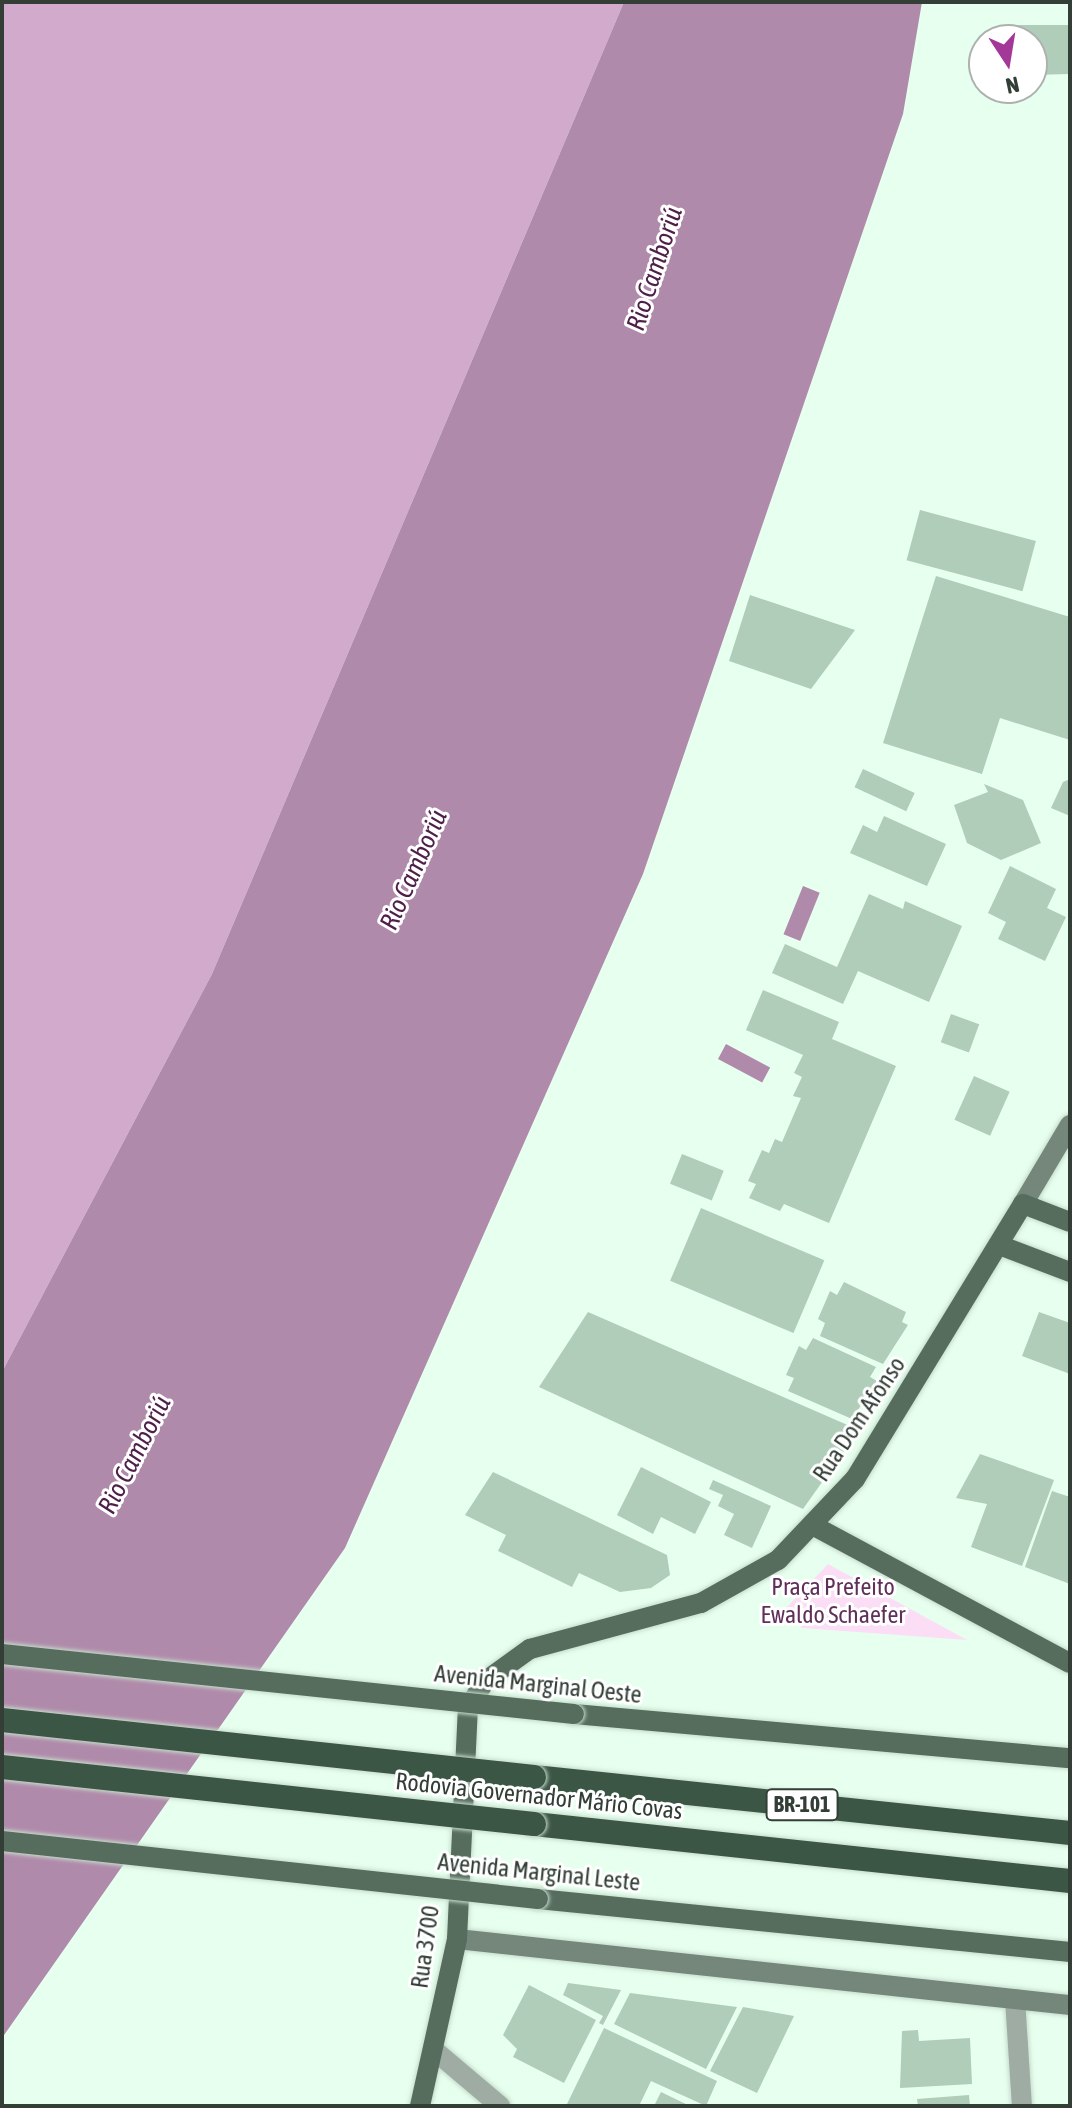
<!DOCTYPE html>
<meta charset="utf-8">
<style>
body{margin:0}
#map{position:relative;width:1072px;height:2108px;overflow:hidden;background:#e7ffee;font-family:"Asap Condensed",sans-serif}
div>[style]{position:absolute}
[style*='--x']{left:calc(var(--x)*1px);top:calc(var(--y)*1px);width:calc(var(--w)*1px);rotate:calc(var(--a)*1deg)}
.green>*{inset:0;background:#fbdef6}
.forest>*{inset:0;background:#d2abcc}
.water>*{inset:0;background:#b08aaa;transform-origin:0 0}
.building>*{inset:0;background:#afcdb9;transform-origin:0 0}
.roads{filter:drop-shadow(0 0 2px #c6dccd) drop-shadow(0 0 2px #c6dccd)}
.minor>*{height:20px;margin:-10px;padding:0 10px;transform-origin:10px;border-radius:10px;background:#9faca3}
.secondary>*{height:20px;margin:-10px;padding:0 10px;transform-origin:10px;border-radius:10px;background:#74877a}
.primary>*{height:20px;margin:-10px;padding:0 10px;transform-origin:10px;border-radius:10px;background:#566d5e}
.motorway>*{height:24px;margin:-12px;padding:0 12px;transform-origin:12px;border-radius:12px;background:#3c5646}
.bridges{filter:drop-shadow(0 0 2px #c6dccd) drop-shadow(0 0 2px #c6dccd)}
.primary-bridge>*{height:20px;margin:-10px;padding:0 10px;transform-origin:10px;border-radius:10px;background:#566d5e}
.motorway-bridge>*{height:24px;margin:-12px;padding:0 12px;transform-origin:12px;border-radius:12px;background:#3c5646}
span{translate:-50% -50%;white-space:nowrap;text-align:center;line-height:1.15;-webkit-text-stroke:6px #fff;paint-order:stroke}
.shield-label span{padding:2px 6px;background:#fff;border:2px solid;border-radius:6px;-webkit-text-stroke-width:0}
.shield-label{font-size:22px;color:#323e36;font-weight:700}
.street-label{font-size:24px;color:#323e36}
.park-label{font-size:24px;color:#602f5a}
.water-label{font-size:26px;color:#4e1f49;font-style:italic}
.frame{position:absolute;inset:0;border:4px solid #323e36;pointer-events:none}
.north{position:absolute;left:968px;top:24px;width:80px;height:80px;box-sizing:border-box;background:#fff;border:2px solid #adb2af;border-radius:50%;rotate:168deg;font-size:22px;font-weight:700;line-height:32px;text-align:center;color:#323e36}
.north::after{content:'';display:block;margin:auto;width:28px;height:36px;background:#a33899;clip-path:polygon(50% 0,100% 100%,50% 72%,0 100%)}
</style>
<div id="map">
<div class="green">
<i style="clip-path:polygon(828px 1564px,967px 1640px,802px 1628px,786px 1608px)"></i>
</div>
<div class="forest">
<i style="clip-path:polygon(2px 2px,624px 2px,212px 974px,2px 1372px)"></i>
</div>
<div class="water">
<i style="clip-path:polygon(624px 2px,922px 2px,903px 114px,643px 874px,345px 1548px,2px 2038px,2px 1372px,212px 974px)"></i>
<i style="left:803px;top:886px;width:18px;height:52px;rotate:22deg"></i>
<i style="left:726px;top:1044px;width:50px;height:17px;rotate:28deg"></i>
</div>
<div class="building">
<i style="clip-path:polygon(1002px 25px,1070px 25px,1070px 74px,1032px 75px,1032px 40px,1002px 40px)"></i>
<i style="left:920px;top:510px;width:120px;height:52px;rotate:15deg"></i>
<i style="clip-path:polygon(936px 576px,1070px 617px,1070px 740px,1000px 718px,982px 774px,883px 743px)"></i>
<i style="clip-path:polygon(750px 595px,855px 630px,811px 689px,729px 661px)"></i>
<i style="left:863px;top:769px;width:57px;height:20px;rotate:25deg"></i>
<i style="clip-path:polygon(1070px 779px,1070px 816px,1051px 808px,1063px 782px)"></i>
<i style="clip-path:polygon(984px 784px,1023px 800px,1041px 843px,1001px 860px,967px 843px,954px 805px,988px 792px)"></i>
<i style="clip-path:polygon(884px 816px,946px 844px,927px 886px,850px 853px,863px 825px,877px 832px)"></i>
<i style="clip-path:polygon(1010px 866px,1056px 889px,1047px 908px,1066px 917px,1045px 961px,998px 939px,1006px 922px,988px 913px)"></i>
<i style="clip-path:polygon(869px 894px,903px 909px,905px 901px,962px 926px,929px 1002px,858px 971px,843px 1004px,772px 973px,785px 944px,837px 967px)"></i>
<i style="clip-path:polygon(763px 990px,839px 1022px,832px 1039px,896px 1066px,829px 1223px,784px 1204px,780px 1211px,749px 1198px,756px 1184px,748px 1181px,762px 1150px,769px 1153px,775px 1139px,782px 1142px,801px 1098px,793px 1096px,802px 1077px,794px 1073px,803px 1055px,746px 1030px)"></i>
<i style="left:951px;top:1014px;width:30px;height:30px;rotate:20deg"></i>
<i style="left:974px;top:1076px;width:39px;height:48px;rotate:24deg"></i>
<i style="left:682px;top:1154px;width:45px;height:32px;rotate:22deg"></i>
<i style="left:701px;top:1208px;width:134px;height:79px;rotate:23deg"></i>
<i style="clip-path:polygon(844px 1282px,906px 1312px,902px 1322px,908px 1325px,883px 1364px,820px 1336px,825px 1323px,818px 1319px,830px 1291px,837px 1295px)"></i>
<i style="clip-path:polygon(588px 1312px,859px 1430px,803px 1509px,539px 1387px)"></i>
<i style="clip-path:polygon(1039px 1312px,1070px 1323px,1070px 1374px,1022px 1356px)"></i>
<i style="clip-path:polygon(813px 1338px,876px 1367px,870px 1377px,877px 1381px,852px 1419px,788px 1391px,794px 1378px,786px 1375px,799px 1346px,806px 1350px)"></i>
<i style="clip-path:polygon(980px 1454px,1054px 1480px,1022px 1566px,971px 1547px,987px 1504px,956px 1498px)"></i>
<i style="clip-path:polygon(641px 1467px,711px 1502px,695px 1534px,661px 1517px,653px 1534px,617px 1515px)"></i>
<i style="clip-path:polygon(493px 1472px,667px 1555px,670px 1575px,651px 1588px,620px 1592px,579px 1573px,572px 1587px,498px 1551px,506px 1535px,465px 1515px)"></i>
<i style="clip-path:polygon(713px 1480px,771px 1506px,752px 1548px,724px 1535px,734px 1514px,718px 1506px,723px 1495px,709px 1489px)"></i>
<i style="clip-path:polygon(1052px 1491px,1070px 1497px,1070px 1584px,1025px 1567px)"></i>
<i style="clip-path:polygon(568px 1983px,621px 1990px,603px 2025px,599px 2023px,603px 2016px,563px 1995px)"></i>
<i style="clip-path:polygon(529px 1985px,596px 2020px,564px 2083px,513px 2057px,517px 2049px,503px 2035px)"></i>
<i style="clip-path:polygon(630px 1993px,737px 2007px,706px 2069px,614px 2024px)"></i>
<i style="clip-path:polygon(743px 2007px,794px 2016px,757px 2093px,710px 2071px)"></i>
<i style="clip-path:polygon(604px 2028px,717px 2081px,706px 2106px,651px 2081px,639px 2106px,567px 2104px)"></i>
<i style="clip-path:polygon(918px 2030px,919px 2041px,970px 2038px,972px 2084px,900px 2088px,902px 2031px)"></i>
<i style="clip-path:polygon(661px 2092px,690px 2106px,654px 2106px)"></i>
<i style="clip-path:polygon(969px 2095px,970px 2106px,918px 2106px,917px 2099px)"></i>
</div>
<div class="roads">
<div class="minor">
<i style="--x:1015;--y:1999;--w:107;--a:86.3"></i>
<i style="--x:434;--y:2050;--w:87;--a:40.3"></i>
</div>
<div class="secondary">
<i style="--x:1023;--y:1204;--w:92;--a:-59.3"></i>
<i style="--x:457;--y:1939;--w:617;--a:6.15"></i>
</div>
<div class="primary">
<i style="--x:999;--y:1245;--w:76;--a:20.8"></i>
<i style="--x:814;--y:1526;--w:290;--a:28.2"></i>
<i style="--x:574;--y:1714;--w:498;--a:5.1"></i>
<i style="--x:538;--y:1899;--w:535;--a:5.69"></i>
<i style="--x:420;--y:2106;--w:171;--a:-77.5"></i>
<i style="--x:457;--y:1939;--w:230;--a:-87.3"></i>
<i style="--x:468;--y:1709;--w:31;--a:-59"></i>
<i style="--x:484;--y:1682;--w:57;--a:-35.7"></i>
<i style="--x:530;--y:1649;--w:177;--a:-15.1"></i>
<i style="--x:701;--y:1603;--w:88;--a:-29.2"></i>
<i style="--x:778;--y:1560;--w:112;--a:-46.5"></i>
<i style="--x:855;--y:1479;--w:322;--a:-58.6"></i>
<i style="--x:1023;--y:1204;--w:50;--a:21"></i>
</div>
<div class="motorway">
<i style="--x:534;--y:1777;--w:539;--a:5.96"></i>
<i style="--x:534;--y:1824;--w:539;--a:6.07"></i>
</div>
</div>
<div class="bridges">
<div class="primary-bridge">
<i style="--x:2;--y:1654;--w:575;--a:5.99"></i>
<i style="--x:2;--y:1841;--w:539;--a:6.18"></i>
</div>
<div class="motorway-bridge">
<i style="--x:2;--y:1720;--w:535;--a:6.12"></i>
<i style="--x:2;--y:1767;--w:535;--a:6.12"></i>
</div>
</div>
<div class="shield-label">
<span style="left:802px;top:1805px">BR-101</span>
</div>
<div class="street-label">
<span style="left:859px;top:1419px;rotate:-56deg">Rua Dom Afonso</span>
<span style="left:538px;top:1684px;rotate:6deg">Avenida Marginal Oeste</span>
<span style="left:539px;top:1796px;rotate:6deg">Rodovia Governador Mário Covas</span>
<span style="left:539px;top:1872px;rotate:6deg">Avenida Marginal Leste</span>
<span style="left:425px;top:1947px;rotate:-82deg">Rua 3700</span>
</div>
<div class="park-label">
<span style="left:833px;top:1601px">Praça Prefeito<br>Ewaldo Schaefer</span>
</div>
<div class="water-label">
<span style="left:655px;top:269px;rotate:-72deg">Rio Camboriú</span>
<span style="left:414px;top:870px;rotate:-66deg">Rio Camboriú</span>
<span style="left:135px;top:1455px;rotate:-63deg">Rio Camboriú</span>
</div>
<div class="frame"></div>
<div class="north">N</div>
</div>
